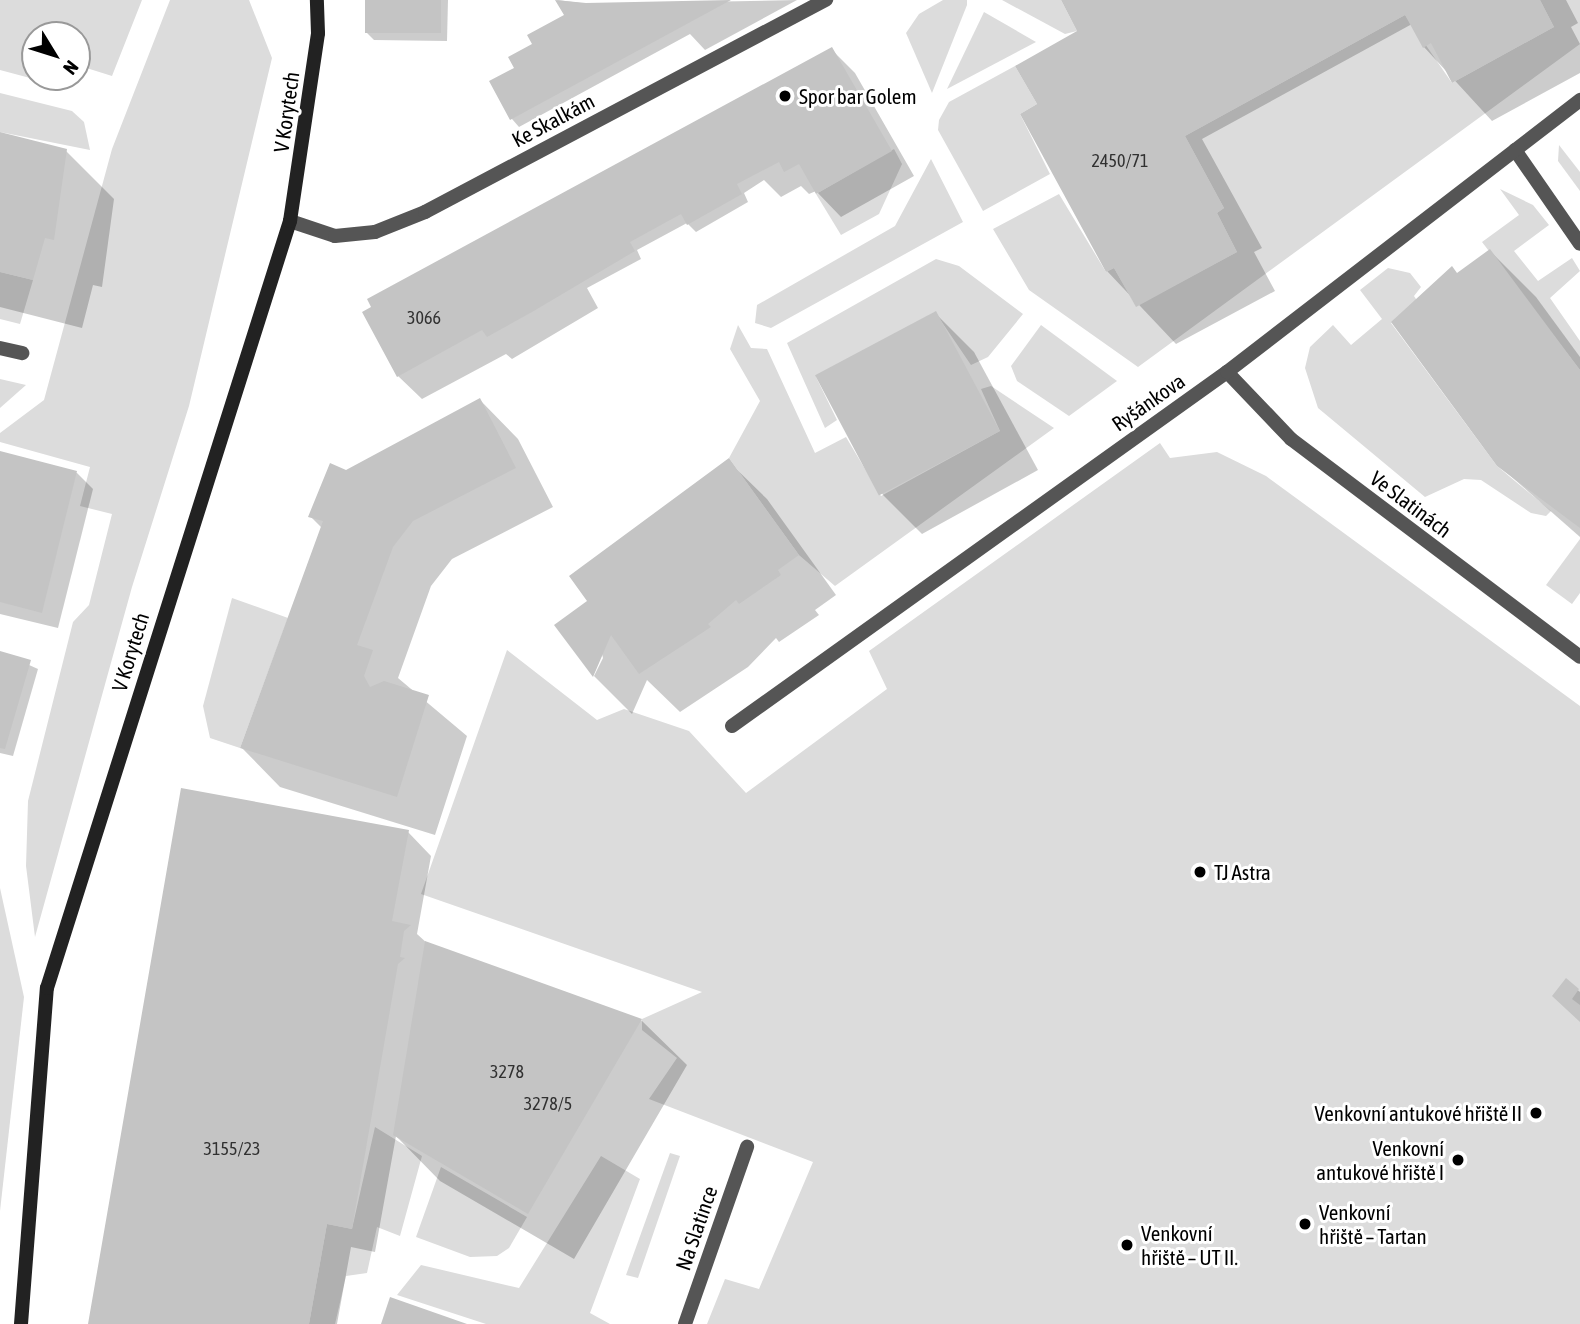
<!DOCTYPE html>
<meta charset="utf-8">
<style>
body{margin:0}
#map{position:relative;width:1580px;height:1324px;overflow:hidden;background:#fff;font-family:"Asap Condensed",sans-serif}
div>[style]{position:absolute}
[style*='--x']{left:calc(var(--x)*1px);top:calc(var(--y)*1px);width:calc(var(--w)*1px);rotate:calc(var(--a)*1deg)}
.green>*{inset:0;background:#dcdcdc}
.shadow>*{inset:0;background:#0003}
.building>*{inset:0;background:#c4c4c4;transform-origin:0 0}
.street>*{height:14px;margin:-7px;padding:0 7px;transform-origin:7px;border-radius:7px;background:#555}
.secondary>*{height:14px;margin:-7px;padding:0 7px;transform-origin:7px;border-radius:7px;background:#222}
.dots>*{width:19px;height:19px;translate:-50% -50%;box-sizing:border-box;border:4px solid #fff;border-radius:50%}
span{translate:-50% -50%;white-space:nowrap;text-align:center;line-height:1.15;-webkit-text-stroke:6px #fff;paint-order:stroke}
.number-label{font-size:18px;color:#313131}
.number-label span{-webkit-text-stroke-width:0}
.poi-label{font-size:21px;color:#000}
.left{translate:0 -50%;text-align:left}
.right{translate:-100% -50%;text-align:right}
.street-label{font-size:21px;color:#000}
.north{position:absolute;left:21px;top:21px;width:70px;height:70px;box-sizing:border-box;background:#fff;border:2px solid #999;border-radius:50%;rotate:128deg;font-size:19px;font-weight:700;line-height:28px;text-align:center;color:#000}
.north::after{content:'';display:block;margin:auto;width:24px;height:32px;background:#000;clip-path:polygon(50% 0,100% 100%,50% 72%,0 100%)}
</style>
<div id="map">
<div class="green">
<i style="clip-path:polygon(0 0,142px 0,112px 76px,77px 65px,77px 35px,35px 35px,35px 77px,63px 77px,60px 86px,0 70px)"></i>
<i style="clip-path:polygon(170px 0,249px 0,272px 58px,189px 406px,132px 587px,35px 937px,26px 866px,28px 801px,73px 622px,89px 605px,112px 514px,80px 506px,90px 467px,0 442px,0 433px,44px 400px,112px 149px)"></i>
<i style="clip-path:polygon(943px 0,967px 0,967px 5px,932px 93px,906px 33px,919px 14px)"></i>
<i style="clip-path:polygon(1002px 0,1061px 0,1077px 31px,1065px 34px)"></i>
<i style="clip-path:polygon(1540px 0,1580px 0,1580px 44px,1138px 367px,1029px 290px,993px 229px,1059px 194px,1106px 272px,1114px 268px,1136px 306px,1237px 252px,1217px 213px,1224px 208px,1185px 136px,1405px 15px,1452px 83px,1554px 27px)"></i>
<i style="clip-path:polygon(984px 12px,1036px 42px,947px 89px)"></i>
<i style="clip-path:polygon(1015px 66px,1037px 104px,1020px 114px,1050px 174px,983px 211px,938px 130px,939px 120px,949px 102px)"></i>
<i style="clip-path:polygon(0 93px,72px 111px,84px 122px,90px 150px,0 132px)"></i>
<i style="clip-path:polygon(1559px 145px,1580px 172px,1580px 191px,1558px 161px)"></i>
<i style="clip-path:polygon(894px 149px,902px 164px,879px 214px,841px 235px,816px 194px)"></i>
<i style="clip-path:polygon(931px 159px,963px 222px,771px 328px,755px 323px,757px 305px,895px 226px)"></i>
<i style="clip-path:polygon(1500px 189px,1533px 205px,1549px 225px,1514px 251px,1538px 281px,1572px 258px,1580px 271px,1550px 298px,1580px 341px,1580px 370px,1482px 242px,1519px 215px)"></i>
<i style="clip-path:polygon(936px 259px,959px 266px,1023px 314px,988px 357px,971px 365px,935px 312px,816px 377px,837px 420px,825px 428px,787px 343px)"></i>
<i style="clip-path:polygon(1388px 268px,1410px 273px,1421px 287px,1414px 296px,1418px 302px,1391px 323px,1497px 466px,1551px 511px,1546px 516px,1531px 513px,1481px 480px,1464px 479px,1425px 497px,1318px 408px,1305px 368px,1310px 347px,1333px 325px,1351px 345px,1382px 319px,1360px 290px)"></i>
<i style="clip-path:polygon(0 272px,33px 280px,20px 324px,0 319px)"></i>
<i style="clip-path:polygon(738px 325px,751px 348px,767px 349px,815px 453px,846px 437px,881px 496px,1000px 431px,981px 389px,991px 386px,1054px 428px,835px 586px,799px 555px,729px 458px,760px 401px,730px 349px)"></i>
<i style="clip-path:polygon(1041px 325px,1117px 381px,1069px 416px,1017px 381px,1011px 366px)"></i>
<i style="clip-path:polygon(0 379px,26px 385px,0 408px)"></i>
<i style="clip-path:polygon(1160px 443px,1170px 458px,1217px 452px,1266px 476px,1580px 706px,1580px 1324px,707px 1324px,725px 1279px,759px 1289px,813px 1162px,649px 1099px,677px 1058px,642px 1030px,642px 1019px,702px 992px,421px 894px,507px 650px,597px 720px,624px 709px,689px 731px,746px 793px,887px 689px,869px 651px)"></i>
<i style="clip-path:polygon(1580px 539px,1580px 593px,1572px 604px,1546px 585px)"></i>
<i style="clip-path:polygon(232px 598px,288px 618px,240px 748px,210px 738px,203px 706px)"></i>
<i style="clip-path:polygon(0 888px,24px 997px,0 1211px)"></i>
<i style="clip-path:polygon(375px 1127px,422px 1156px,400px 1236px,377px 1227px,367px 1273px,346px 1276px,335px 1324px,309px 1324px,327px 1224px,352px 1229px)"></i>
<i style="clip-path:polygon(670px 1153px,680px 1156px,638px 1278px,626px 1275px)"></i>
<i style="clip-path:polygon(601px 1156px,640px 1179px,590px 1313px,610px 1324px,486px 1324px,397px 1295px,421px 1265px,519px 1288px)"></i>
<i style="clip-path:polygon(441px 1167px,527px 1217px,509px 1248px,497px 1256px,470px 1257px,416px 1237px)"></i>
</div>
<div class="shadow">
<i style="clip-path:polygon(367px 0,448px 0,447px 41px,374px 40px,366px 32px)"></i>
<i style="clip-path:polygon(557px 0,589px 4px,797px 0,705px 50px,690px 34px,519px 127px,512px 119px,516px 69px,566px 16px)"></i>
<i style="clip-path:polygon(1063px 0,1566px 0,1578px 23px,1571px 27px,1580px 44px,1580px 73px,1492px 121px,1424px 47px,1412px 24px,1202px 139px,1262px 248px,1254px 252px,1275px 291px,1176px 344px,1107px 271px,1039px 105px,1080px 31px)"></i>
<i style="clip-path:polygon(831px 49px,855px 73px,914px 176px,841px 217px,816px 191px,809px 194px,801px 186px,781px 197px,764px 180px,744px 193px,748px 202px,696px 232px,687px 223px,637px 250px,641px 259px,587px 288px,598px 308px,512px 359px,506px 354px,422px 399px,398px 376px)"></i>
<i style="clip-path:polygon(0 134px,66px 151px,114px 199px,102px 287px,93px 285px,82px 328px,0 307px)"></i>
<i style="clip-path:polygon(1490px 251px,1536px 297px,1580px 357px,1580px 537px,1498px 465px,1458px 274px)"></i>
<i style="clip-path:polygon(935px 313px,974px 352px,1038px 470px,922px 534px,883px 495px,818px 378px)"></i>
<i style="clip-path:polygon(480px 400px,518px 439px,553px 507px,452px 559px,431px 586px,398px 678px,467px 736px,435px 835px,280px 787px,242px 748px,322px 528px,310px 516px,346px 472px)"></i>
<i style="clip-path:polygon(0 453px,77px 473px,93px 489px,58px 628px,0 614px)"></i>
<i style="clip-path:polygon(728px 461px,767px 499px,836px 595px,815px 610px,819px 615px,779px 642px,776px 638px,748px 667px,680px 712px,647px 680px,632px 714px,594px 676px,603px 658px,589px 601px)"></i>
<i style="clip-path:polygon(0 652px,38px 669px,13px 756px,0 753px)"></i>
<i style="clip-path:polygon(408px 832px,431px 856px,417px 934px,428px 944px,641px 1020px,687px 1065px,574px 1259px,440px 1181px,396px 1136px,375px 1252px,351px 1247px,337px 1324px,90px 1324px)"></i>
<i style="clip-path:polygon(1566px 981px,1580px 992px,1580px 1020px,1562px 1004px)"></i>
</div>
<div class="building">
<i style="left:365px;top:0;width:76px;height:33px"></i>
<i style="clip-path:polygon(555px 0,586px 3px,731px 0,510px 120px,489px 81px,514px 68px,508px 57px,532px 44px,527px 35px,564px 15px)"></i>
<i style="clip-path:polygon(1061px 0,1540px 0,1554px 27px,1452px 83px,1431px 43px,1423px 48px,1405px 15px,1185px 136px,1224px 208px,1217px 213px,1237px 252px,1136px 307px,1114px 268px,1106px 272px,1020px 114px,1037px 104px,1015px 66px,1077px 31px)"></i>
<i style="clip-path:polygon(832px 47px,892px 151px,816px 194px,799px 164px,784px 172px,779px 162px,737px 184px,742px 194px,687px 225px,681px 214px,630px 242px,635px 251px,532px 312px,487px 337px,482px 330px,397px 377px,362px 312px,371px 307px,367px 299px)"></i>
<i style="clip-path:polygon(0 132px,67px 149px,54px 240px,45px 238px,33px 280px,0 272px)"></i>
<i style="clip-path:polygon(1490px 249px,1580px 370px,1580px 528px,1497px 466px,1391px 322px,1452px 266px,1457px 273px)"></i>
<i style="left:936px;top:311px;width:136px;height:137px;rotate:62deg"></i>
<i style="clip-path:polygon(480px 398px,516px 468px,413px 521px,393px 547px,357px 645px,373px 650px,364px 676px,370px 687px,384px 681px,429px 695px,397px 797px,240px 748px,323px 521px,308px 517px,330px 463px,346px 470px)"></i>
<i style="clip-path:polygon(0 451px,77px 471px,42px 613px,0 602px)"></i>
<i style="clip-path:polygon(729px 458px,799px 555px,778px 570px,781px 575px,739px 604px,736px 600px,708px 624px,711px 627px,639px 674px,611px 635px,593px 677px,554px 625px,587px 601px,569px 576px)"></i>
<i style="clip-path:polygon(0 651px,31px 660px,5px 749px,0 748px)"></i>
<i style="clip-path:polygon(181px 788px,409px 830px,392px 921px,411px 925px,404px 931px,400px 957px,405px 958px,398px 964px,352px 1229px,327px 1224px,309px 1324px,88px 1324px)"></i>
<i style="clip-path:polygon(425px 941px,642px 1019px,528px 1214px,393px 1135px)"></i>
<i style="clip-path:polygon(1566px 978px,1579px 989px,1572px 999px,1580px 1005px,1580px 1022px,1552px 996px)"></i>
<i style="clip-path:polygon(390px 1297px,467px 1324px,381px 1324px)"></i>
</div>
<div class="street">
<i style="--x:1515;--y:150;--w:114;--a:55.3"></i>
<i style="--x:290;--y:221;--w:47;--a:18.4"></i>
<i style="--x:335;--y:236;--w:40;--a:-5.7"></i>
<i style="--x:375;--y:232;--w:54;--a:-21.8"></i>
<i style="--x:425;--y:212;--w:454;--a:-27.9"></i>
<i style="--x:0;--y:348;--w:23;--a:13"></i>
<i style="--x:1227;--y:372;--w:93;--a:46.3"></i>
<i style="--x:1291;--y:439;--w:362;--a:37"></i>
<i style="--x:732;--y:726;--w:609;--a:-35.57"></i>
<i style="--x:1227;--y:372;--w:446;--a:-37.6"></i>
<i style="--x:685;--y:1324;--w:188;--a:-70.7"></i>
</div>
<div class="secondary">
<i style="--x:21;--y:1324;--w:337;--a:-85.6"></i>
<i style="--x:47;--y:988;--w:805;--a:-72.42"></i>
<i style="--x:290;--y:221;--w:190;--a:-81.5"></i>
<i style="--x:318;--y:33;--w:33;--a:-92"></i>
</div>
<div class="dots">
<i style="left:785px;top:96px;background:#000"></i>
<i style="left:1200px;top:872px;background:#000"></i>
<i style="left:1536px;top:1113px;background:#000"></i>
<i style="left:1458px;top:1160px;background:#000"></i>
<i style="left:1305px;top:1224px;background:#000"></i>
<i style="left:1127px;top:1245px;background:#000"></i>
</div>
<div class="number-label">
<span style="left:1120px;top:161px">2450/71</span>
<span style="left:424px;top:318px">3066</span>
<span style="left:507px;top:1072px">3278</span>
<span style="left:548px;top:1104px">3278/5</span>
<span style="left:232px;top:1149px">3155/23</span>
</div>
<div class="poi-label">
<span class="left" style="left:799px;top:96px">Spor bar Golem</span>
<span class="left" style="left:1214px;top:872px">TJ Astra</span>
<span class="right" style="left:1522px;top:1113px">Venkovní antukové hřiště II</span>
<span class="right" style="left:1444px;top:1160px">Venkovní<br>antukové hřiště I</span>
<span class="left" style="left:1319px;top:1224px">Venkovní<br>hřiště – Tartan</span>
<span class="left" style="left:1141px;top:1245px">Venkovní<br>hřiště – UT II.</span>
</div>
<div class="street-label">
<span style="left:286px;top:112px;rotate:-82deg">V Korytech</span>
<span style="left:553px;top:120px;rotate:-28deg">Ke Skalkám</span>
<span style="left:1148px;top:402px;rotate:-35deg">Ryšánkova</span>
<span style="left:1411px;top:504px;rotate:37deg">Ve Slatinách</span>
<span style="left:130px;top:652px;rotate:-73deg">V Korytech</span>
<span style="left:696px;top:1228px;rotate:-71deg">Na Slatince</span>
</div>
<div class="north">N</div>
</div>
